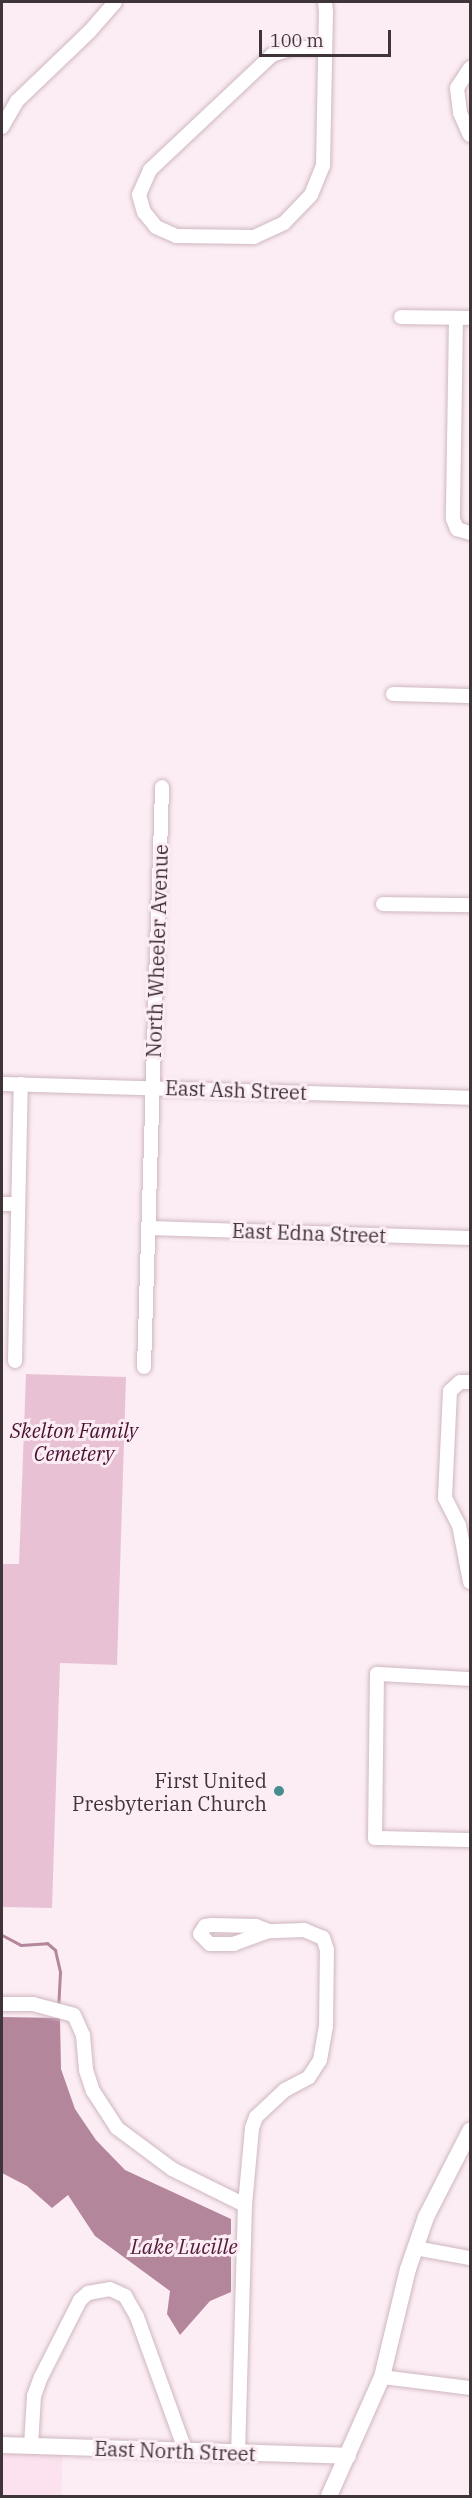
<!DOCTYPE html>
<style>
body{margin:0}
#map{position:relative;width:472px;height:2498px;overflow:hidden;background:#fcedf4;font-family:"IBM Plex Serif",serif}
div>[style]{position:absolute}
[style*='--x']{left:calc(var(--x)*1px);top:calc(var(--y)*1px);width:calc(var(--w)*1px);rotate:calc(var(--a)*1deg)}
.built>*{inset:0;background:#fce2ee;transform-origin:0 0}
.green>*{inset:0;background:#e8c2d4}
.water>*{inset:0;background:#b4869c}
.stream>*{height:3px;margin:-1.5px;padding:0 1.5px;transform-origin:1.5px;border-radius:1.5px;background:#b4869c}
.roads{filter:drop-shadow(0 0 2px #cfb7c1) drop-shadow(0 0 2px #cfb7c1)}
.minor>*{height:14px;margin:-7px;padding:0 7px;transform-origin:7px;border-radius:7px;background:#fff}
.major>*{height:16px;margin:-8px;padding:0 8px;transform-origin:8px;border-radius:8px;background:#fff}
.dots>*{width:16px;height:16px;translate:-50% -50%;box-sizing:border-box;border:3px solid #fcedf4;border-radius:50%}
span{translate:-50% -50%;white-space:nowrap;text-align:center;line-height:1.15;-webkit-text-stroke:6px #fcedf4;paint-order:stroke}
.street-label{font-size:20px;color:#3e3439}
.park-label{font-size:20px;color:#491031;font-style:italic}
.poi-label{font-size:20px;color:#3e3439}
.right{translate:-100% -50%;text-align:right}
.water-label{font-size:21px;color:#541a3b;font-style:italic}
.frame{position:absolute;inset:0;border:3px solid #3e3439;pointer-events:none}
.scale{position:absolute;left:259px;top:30px;width:132px;height:27px;box-sizing:border-box;border:3px solid #3e3439;border-top:0;padding-left:8px;font-size:18px;line-height:21px;white-space:nowrap;color:#3e3439;-webkit-text-stroke:4px #fcedf4;paint-order:stroke}
</style>
<div id="map">
<div class="built">
<i style="left:2px;top:2445px;width:61px;height:51px;rotate:2deg"></i>
</div>
<div class="green">
<i style="clip-path:polygon(26px 1374px,126px 1377px,117px 1665px,60px 1663px,52px 1908px,2px 1907px,2px 1564px,19px 1564px)"></i>
</div>
<div class="water">
<i style="clip-path:polygon(2px 2017px,60px 2018px,61px 2069px,75px 2109px,96px 2140px,125px 2170px,231px 2219px,231px 2292px,210px 2301px,180px 2335px,167px 2314px,170px 2291px,95px 2236px,68px 2195px,52px 2208px,27px 2186px,2px 2173px)"></i>
</div>
<div class="stream">
<i style="--x:2;--y:1935;--w:21;--a:28"></i>
<i style="--x:21;--y:1945;--w:26;--a:-4"></i>
<i style="--x:47;--y:1943;--w:11;--a:41"></i>
<i style="--x:55;--y:1950;--w:23;--a:77"></i>
<i style="--x:60;--y:1972;--w:35;--a:93"></i>
</div>
<div class="roads">
<div class="minor">
<i style="--x:325;--y:48;--w:32;--a:180"></i>
<i style="--x:293;--y:48;--w:22;--a:162"></i>
<i style="--x:272;--y:55;--w:168;--a:136.7"></i>
<i style="--x:150;--y:170;--w:27;--a:114"></i>
<i style="--x:139;--y:195;--w:18;--a:74"></i>
<i style="--x:144;--y:212;--w:19;--a:51"></i>
<i style="--x:156;--y:227;--w:22;--a:24"></i>
<i style="--x:176;--y:236;--w:78;--a:0.7"></i>
<i style="--x:254;--y:237;--w:33;--a:-25"></i>
<i style="--x:284;--y:223;--w:39;--a:-46"></i>
<i style="--x:311;--y:195;--w:31;--a:-68"></i>
<i style="--x:323;--y:166;--w:154;--a:-88.9"></i>
<i style="--x:326;--y:12;--w:10;--a:-96"></i>
<i style="--x:470;--y:68;--w:24;--a:123"></i>
<i style="--x:457;--y:88;--w:25;--a:83"></i>
<i style="--x:460;--y:113;--w:24;--a:66"></i>
<i style="--x:2;--y:127;--w:30;--a:-60"></i>
<i style="--x:17;--y:101;--w:101;--a:-43.8"></i>
<i style="--x:90;--y:31;--w:38;--a:-49"></i>
<i style="--x:401;--y:317;--w:69;--a:0.8"></i>
<i style="--x:456;--y:318;--w:201;--a:90.9"></i>
<i style="--x:453;--y:519;--w:11;--a:68"></i>
<i style="--x:457;--y:529;--w:14;--a:17"></i>
<i style="--x:393;--y:694;--w:77;--a:1.5"></i>
<i style="--x:383;--y:904;--w:87;--a:0.7"></i>
<i style="--x:2;--y:1084;--w:468;--a:1.7"></i>
<i style="--x:2;--y:1204;--w:16;--a:0"></i>
<i style="--x:148;--y:1228;--w:322;--a:1.8"></i>
<i style="--x:15;--y:1361;--w:277;--a:-88.8"></i>
<i style="--x:144;--y:1367;--w:580;--a:-88.22"></i>
<i style="--x:470;--y:1382;--w:10;--a:180"></i>
<i style="--x:460;--y:1382;--w:13;--a:138"></i>
<i style="--x:450;--y:1391;--w:107;--a:92.7"></i>
<i style="--x:445;--y:1498;--w:30;--a:63"></i>
<i style="--x:459;--y:1525;--w:58;--a:79.1"></i>
<i style="--x:470;--y:1679;--w:93;--a:-176.9"></i>
<i style="--x:377;--y:1674;--w:164;--a:90.7"></i>
<i style="--x:375;--y:1838;--w:95;--a:1.2"></i>
<i style="--x:212;--y:1925;--w:44;--a:1.3"></i>
<i style="--x:256;--y:1926;--w:14;--a:21"></i>
<i style="--x:269;--y:1931;--w:37;--a:160"></i>
<i style="--x:234;--y:1944;--w:24;--a:180"></i>
<i style="--x:210;--y:1944;--w:14;--a:-135"></i>
<i style="--x:200;--y:1934;--w:9;--a:-58"></i>
<i style="--x:205;--y:1926;--w:7;--a:-8"></i>
<i style="--x:2;--y:2004;--w:31;--a:0"></i>
<i style="--x:33;--y:2004;--w:42;--a:15"></i>
<i style="--x:74;--y:2015;--w:22;--a:66"></i>
<i style="--x:83;--y:2035;--w:35;--a:85"></i>
<i style="--x:86;--y:2070;--w:22;--a:72"></i>
<i style="--x:93;--y:2091;--w:44;--a:57"></i>
<i style="--x:117;--y:2128;--w:69;--a:36.7"></i>
<i style="--x:172;--y:2169;--w:81;--a:26.3"></i>
<i style="--x:245;--y:2205;--w:248;--a:91.6"></i>
<i style="--x:245;--y:2205;--w:77;--a:-84.8"></i>
<i style="--x:252;--y:2128;--w:12;--a:-70"></i>
<i style="--x:256;--y:2117;--w:40;--a:-43"></i>
<i style="--x:285;--y:2090;--w:27;--a:-28"></i>
<i style="--x:309;--y:2077;--w:20;--a:-57"></i>
<i style="--x:320;--y:2060;--w:34;--a:-80"></i>
<i style="--x:326;--y:2027;--w:77;--a:-89.3"></i>
<i style="--x:327;--y:1950;--w:13;--a:-108"></i>
<i style="--x:323;--y:1938;--w:21;--a:-157"></i>
<i style="--x:304;--y:1930;--w:35;--a:178"></i>
<i style="--x:415;--y:2248;--w:56;--a:10.3"></i>
<i style="--x:382;--y:2377;--w:89;--a:7.1"></i>
<i style="--x:31;--y:2446;--w:50;--a:-86.6"></i>
<i style="--x:34;--y:2396;--w:20;--a:-70"></i>
<i style="--x:41;--y:2377;--w:86;--a:-63.1"></i>
<i style="--x:80;--y:2300;--w:11;--a:-41"></i>
<i style="--x:88;--y:2293;--w:22;--a:-10"></i>
<i style="--x:110;--y:2289;--w:17;--a:25"></i>
<i style="--x:125;--y:2296;--w:24;--a:60"></i>
<i style="--x:137;--y:2317;--w:144;--a:70.1"></i>
</div>
<div class="major">
<i style="--x:2;--y:2445;--w:346;--a:1.8"></i>
<i style="--x:329;--y:2496;--w:130;--a:-66"></i>
<i style="--x:382;--y:2377;--w:111;--a:-76.5"></i>
<i style="--x:408;--y:2269;--w:55;--a:-70.9"></i>
<i style="--x:426;--y:2217;--w:97;--a:-62.9"></i>
</div>
</div>
<div class="dots">
<i style="left:279px;top:1791px;background:#458d90"></i>
</div>
<div class="street-label">
<span style="left:157px;top:951px;rotate:-88deg">North Wheeler Avenue</span>
<span style="left:236px;top:1090px;rotate:2deg">East Ash Street</span>
<span style="left:309px;top:1233px;rotate:2deg">East Edna Street</span>
<span style="left:175px;top:2451px;rotate:2deg">East North Street</span>
</div>
<div class="park-label">
<span style="left:74px;top:1442px">Skelton Family<br>Cemetery</span>
</div>
<div class="poi-label">
<span class="right" style="left:267px;top:1792px">First United<br>Presbyterian Church</span>
</div>
<div class="water-label">
<span style="left:184px;top:2246px">Lake Lucille</span>
</div>
<div class="frame"></div>
<div class="scale">100 m</div>
</div>
